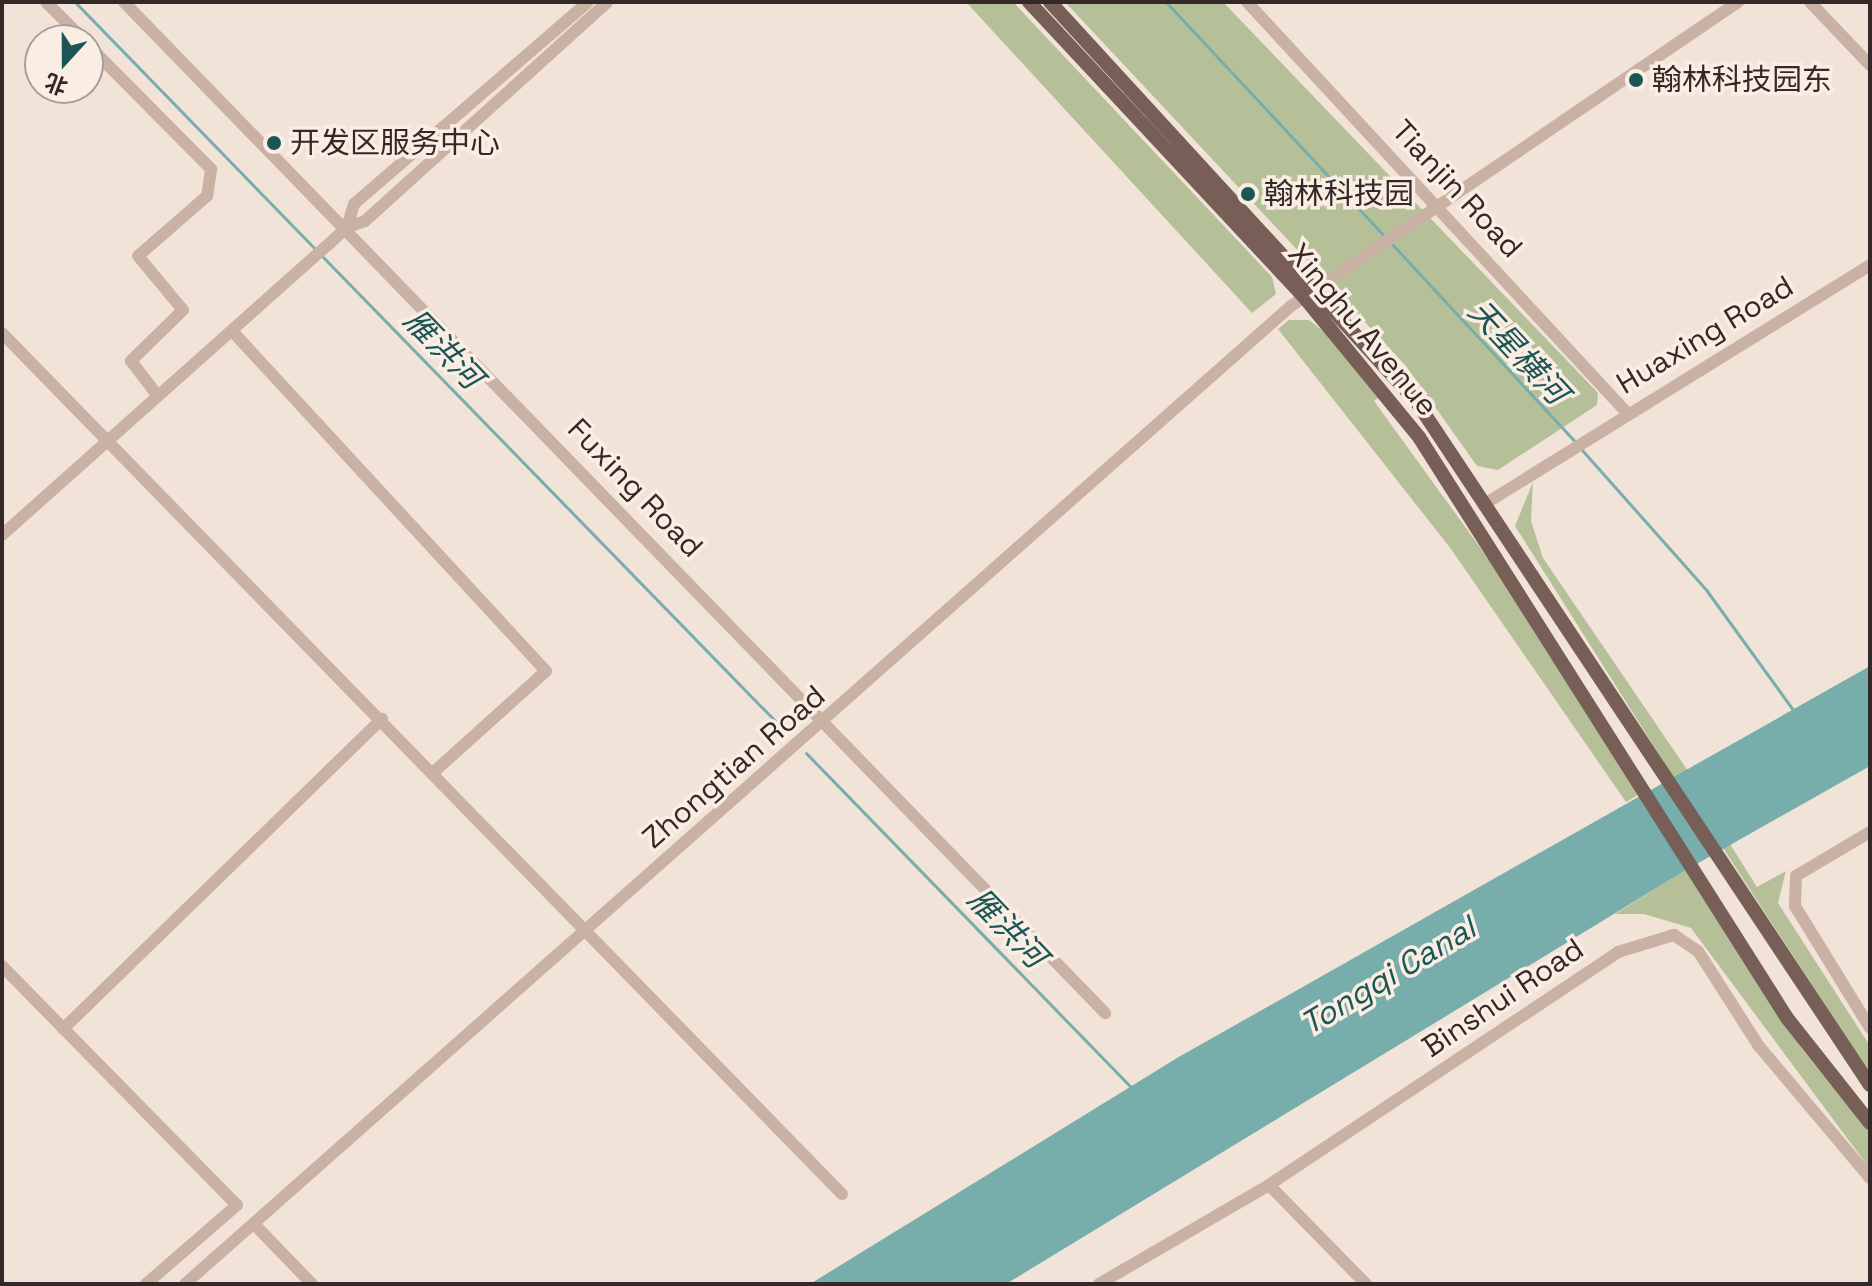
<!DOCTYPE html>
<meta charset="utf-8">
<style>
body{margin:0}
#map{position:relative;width:1872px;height:1286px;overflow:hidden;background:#f1e3d8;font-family:"Space Grotesk","Noto Sans SC",sans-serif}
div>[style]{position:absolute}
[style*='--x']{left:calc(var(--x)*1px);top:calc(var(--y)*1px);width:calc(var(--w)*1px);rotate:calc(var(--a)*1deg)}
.green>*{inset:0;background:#b6c098}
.water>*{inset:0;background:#77aeab}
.stream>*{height:3px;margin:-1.5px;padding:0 1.5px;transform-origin:1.5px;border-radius:1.5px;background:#77aeab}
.minor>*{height:12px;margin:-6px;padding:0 6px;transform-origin:6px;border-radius:6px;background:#c9b2a4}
.major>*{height:14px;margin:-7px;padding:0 7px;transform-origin:7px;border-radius:7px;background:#775e57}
.dots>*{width:22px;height:22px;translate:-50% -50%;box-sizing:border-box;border:4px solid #f9ede4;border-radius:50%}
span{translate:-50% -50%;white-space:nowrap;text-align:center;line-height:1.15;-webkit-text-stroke:7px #f9ede4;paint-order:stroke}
.poi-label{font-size:30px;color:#342926}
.left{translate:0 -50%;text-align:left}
.street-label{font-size:30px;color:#342926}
.water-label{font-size:32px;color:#1b5654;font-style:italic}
.frame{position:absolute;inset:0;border:4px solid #342926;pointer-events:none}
.north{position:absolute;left:24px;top:24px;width:80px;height:80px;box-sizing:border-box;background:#f9ede4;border:2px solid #aa9f98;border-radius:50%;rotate:201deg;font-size:22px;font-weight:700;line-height:32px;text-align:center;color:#342926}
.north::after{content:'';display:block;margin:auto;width:28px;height:36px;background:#1b5654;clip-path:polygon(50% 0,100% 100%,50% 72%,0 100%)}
</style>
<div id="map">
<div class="green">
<i style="clip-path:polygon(966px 2px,1013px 2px,1272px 277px,1276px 294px,1252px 313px)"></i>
<i style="clip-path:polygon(1065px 2px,1223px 2px,1598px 393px,1597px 405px,1498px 470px,1477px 466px,1406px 366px)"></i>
<i style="clip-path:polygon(1289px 320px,1309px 320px,1323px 331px,1378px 398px,1374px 401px,1492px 564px,1638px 795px,1626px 802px,1451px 549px,1278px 329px)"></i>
<i style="clip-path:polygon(1533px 482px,1531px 521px,1543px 558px,1688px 771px,1674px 778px,1515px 526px)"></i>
<i style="clip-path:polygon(1730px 844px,1757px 887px,1786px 871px,1778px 903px,1870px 1046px,1870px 1074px,1723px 848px)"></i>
<i style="clip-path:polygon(1686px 870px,1802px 1049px,1870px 1133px,1870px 1169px,1691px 928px,1644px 914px,1615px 914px)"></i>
</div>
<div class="water">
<i style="clip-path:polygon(1870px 666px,1870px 766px,1686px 870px,1006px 1284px,810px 1284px,1177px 1058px)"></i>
</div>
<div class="stream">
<i style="--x:75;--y:2;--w:349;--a:45.8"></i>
<i style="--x:1166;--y:2;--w:320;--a:47"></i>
<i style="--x:1392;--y:244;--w:272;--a:47.2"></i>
<i style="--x:323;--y:257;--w:656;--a:45.74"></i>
<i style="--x:1582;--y:450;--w:188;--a:48.4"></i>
<i style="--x:1707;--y:591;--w:148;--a:54.1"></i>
<i style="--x:806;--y:753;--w:467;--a:45.8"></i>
</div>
<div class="minor">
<i style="--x:46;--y:2;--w:54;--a:45"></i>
<i style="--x:124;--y:2;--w:1409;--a:45.86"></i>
<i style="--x:1247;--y:2;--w:560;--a:47.24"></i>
<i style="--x:1810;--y:2;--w:87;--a:46.4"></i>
<i style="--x:88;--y:45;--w:175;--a:45.2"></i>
<i style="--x:211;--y:169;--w:27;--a:98"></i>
<i style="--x:207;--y:196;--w:91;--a:139"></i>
<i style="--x:138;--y:256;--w:70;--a:50.2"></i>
<i style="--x:183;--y:310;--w:73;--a:135.6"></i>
<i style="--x:131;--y:361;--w:44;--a:52.4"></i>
<i style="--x:347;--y:227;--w:19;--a:-18"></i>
<i style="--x:365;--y:221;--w:326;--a:-42.1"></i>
<i style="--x:233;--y:332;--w:461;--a:47.3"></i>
<i style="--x:546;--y:671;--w:151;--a:138"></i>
<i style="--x:2;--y:333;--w:1203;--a:45.71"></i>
<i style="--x:1488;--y:502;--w:450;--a:-31.8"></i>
<i style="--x:2;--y:535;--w:438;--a:-41.7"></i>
<i style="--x:329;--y:244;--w:25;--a:-43"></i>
<i style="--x:347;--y:227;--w:24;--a:-73"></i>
<i style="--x:354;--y:204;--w:309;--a:-40.8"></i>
<i style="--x:1870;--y:832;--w:86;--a:149.3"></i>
<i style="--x:1796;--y:876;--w:30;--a:92"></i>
<i style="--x:1795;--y:906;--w:143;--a:58.4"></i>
<i style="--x:2;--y:966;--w:335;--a:45.5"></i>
<i style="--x:237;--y:1205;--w:121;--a:139"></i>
<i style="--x:63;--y:1029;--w:445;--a:-44.2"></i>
<i style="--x:1269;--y:1185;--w:139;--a:45.6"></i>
<i style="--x:254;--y:1224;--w:83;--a:46"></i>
<i style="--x:185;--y:1284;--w:1476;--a:-41.49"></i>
<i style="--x:1291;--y:306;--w:541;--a:-34.22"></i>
<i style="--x:1099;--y:1284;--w:197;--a:-30.2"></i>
<i style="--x:1269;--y:1185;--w:420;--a:-33.7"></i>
<i style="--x:1618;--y:952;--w:59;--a:-16.9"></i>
<i style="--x:1674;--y:935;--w:29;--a:34"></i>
<i style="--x:1698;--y:951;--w:112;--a:57.4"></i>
<i style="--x:1758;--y:1045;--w:174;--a:49.9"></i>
</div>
<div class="major">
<i style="--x:1029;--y:2;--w:403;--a:47"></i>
<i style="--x:1304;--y:297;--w:181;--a:50.6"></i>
<i style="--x:1419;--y:437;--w:688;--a:57.65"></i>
<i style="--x:1787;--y:1018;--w:134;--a:51.7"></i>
<i style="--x:1050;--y:2;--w:541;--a:47.47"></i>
<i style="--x:1416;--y:401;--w:821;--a:56.43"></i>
</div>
<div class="dots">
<i style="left:1636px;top:80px;background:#1b5654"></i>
<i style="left:274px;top:143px;background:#1b5654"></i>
<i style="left:1248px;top:194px;background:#1b5654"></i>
</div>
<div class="poi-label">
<span class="left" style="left:1652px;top:80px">翰林科技园东</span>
<span class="left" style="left:290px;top:143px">开发区服务中心</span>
<span class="left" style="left:1264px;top:194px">翰林科技园</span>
</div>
<div class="street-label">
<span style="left:1457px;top:189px;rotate:47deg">Tianjin Road</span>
<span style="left:1363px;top:330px;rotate:50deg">Xinghu Avenue</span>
<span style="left:1705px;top:335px;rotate:-31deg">Huaxing Road</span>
<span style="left:635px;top:488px;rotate:46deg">Fuxing Road</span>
<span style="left:734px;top:767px;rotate:-41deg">Zhongtian Road</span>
<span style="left:1503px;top:998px;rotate:-34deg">Binshui Road</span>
</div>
<div class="water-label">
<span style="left:443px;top:349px;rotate:46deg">雁洪河</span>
<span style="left:1518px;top:352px;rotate:47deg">天星横河</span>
<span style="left:1007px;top:928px;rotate:46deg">雁洪河</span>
<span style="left:1388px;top:976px;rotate:-31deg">Tongqi Canal</span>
</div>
<div class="frame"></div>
<div class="north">北</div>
</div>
